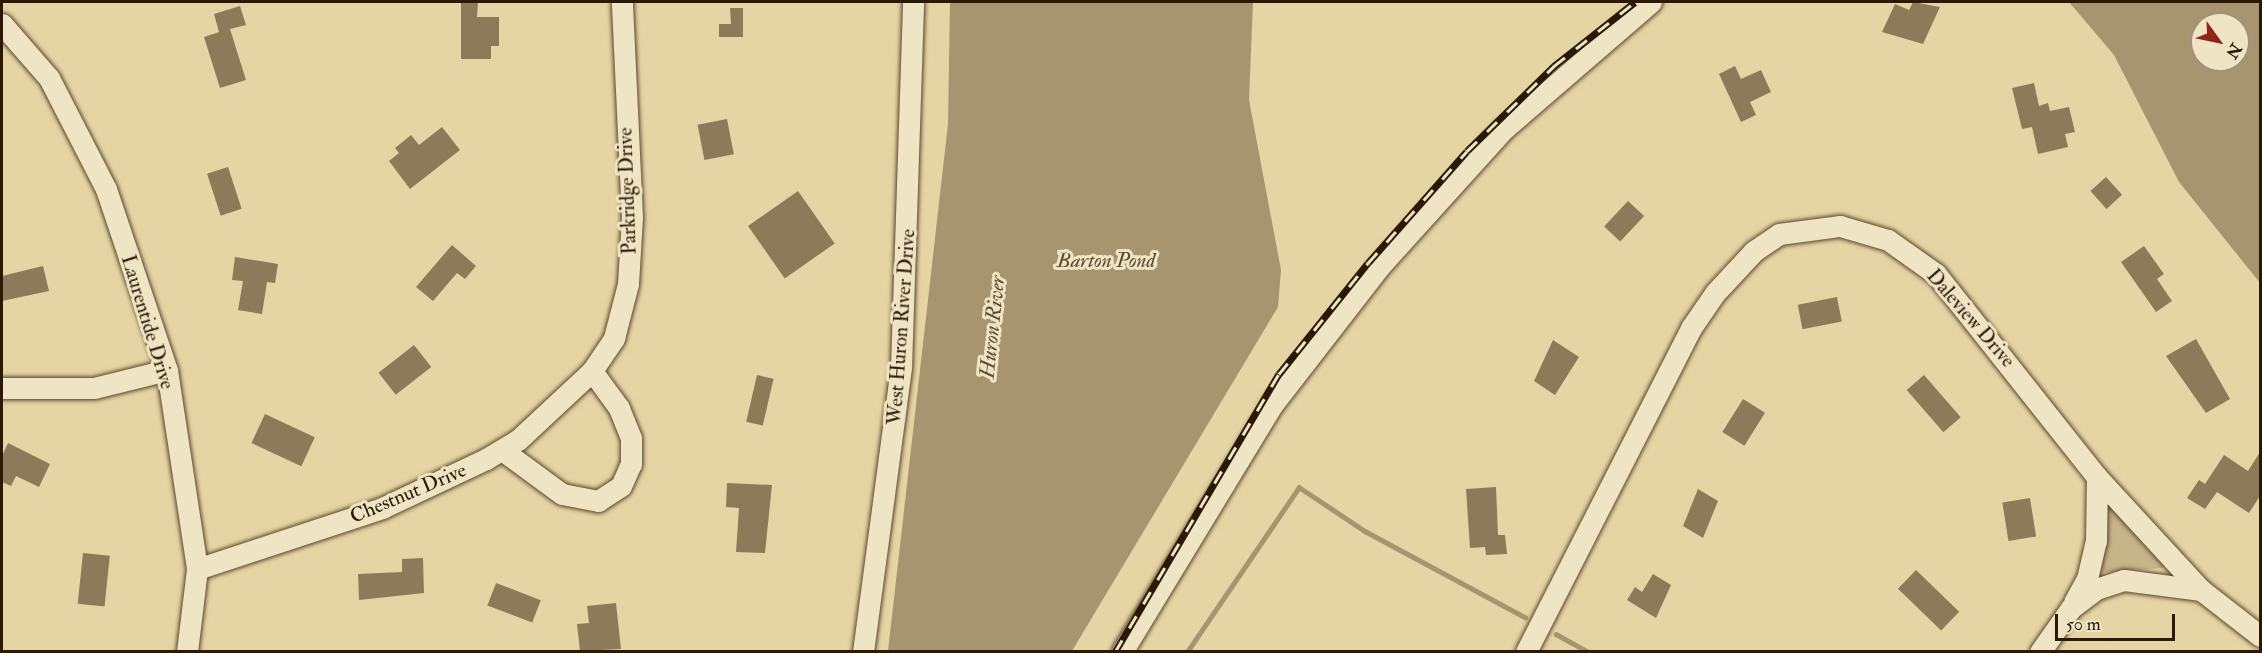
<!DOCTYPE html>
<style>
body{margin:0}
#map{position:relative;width:2262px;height:653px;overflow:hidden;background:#e6d5a4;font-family:"IM FELL Double Pica",serif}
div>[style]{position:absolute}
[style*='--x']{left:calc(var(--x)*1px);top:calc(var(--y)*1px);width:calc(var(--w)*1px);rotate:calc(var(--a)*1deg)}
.green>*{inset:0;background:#c6b589}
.water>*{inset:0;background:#a6956f}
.stream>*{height:4.5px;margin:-2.25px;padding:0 2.25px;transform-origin:2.25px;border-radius:2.25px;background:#a6956f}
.building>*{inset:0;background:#8c7a59;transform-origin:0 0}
.roads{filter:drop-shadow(0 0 2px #5a472e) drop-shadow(0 0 2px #5a472e)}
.minor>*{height:21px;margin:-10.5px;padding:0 10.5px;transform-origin:10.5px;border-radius:10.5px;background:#efe4c4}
.rail>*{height:7px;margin-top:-3.5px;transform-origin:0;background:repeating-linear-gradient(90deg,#efe4c4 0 14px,#2b1807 0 28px);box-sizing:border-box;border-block:2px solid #2b1807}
span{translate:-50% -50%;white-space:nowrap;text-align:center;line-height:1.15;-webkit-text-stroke:6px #efe4c4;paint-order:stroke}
.street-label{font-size:20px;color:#2b1807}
.water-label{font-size:21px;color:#5c4a31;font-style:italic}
.frame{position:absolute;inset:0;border:3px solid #2b1807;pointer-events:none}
.north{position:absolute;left:2190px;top:12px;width:60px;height:60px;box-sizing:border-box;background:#efe4c4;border:2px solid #a19278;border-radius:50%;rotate:123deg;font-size:16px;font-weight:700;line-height:24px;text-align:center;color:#2b1807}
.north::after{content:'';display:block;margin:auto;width:21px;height:27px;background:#8f2418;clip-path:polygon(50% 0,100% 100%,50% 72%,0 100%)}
.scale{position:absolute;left:2055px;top:614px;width:120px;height:27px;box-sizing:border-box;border:3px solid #2b1807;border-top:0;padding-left:8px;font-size:18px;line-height:21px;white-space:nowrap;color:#2b1807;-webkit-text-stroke:4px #efe4c4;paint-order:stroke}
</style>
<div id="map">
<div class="green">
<i style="clip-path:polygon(2109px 500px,2165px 566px,2163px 568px,2101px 572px)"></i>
</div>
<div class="water">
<i style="clip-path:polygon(950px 2px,1253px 2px,1249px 100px,1281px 270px,1278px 307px,1072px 651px,888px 651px,948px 124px)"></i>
<i style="clip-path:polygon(evenodd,2069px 2px,2260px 2px,2260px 283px,2179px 182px,2114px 55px,2069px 2px,2202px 24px,2238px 24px,2238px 60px,2202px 60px,2202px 24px)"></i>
</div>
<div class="stream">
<i style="--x:1556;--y:634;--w:37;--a:29"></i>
<i style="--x:1187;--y:652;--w:199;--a:-55.8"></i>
<i style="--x:1299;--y:487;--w:79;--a:33.7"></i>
<i style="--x:1365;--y:531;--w:182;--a:28.3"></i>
</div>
<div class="building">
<i style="clip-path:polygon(461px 2px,478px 2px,477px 17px,499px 17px,499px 46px,491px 46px,491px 59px,461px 59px)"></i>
<i style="clip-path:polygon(1913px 2px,1940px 7px,1923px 44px,1882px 32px,1895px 4px,1909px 10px)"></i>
<i style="clip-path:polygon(240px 6px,246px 25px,230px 29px,246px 80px,220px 88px,204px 37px,219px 32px,214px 14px)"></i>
<i style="clip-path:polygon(730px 8px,743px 8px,743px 37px,719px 37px,719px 24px,731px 24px)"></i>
<i style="clip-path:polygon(1735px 66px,1741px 79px,1761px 70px,1771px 92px,1750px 102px,1756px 115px,1741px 122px,1719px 74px)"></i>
<i style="clip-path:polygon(2034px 83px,2039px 106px,2048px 103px,2050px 111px,2069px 107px,2075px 132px,2065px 134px,2068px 147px,2038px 154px,2032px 127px,2022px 129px,2012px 88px)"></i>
<i style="left:727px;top:119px;width:36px;height:30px;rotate:79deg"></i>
<i style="clip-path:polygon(442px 127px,460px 150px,410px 189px,389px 161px,399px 153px,395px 148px,411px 135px,419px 145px)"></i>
<i style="left:228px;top:167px;width:44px;height:22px;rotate:72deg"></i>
<i style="left:2106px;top:177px;width:24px;height:21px;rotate:48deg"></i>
<i style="left:798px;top:191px;width:64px;height:61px;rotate:55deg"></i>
<i style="left:1628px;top:201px;width:22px;height:35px;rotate:43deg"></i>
<i style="clip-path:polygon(452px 245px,476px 266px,465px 279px,457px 273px,433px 301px,416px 287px)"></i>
<i style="clip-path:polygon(2144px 246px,2164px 274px,2157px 279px,2172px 301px,2156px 312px,2121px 262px)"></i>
<i style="clip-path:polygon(235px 257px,278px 264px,275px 283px,267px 282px,262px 314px,238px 310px,243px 281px,232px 280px)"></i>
<i style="clip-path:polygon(43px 266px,49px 291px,2px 301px,2px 276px)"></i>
<i style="left:1837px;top:297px;width:25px;height:40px;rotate:79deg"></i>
<i style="clip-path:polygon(2196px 339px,2230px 399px,2206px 413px,2166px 356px)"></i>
<i style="clip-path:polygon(1553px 340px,1579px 357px,1555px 395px,1534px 381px)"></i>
<i style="left:414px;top:345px;width:28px;height:45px;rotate:52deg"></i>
<i style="left:757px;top:375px;width:17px;height:48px;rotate:13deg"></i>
<i style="left:1924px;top:375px;width:56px;height:23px;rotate:49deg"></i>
<i style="left:1743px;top:399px;width:26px;height:39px;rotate:32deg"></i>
<i style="left:265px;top:414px;width:55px;height:32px;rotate:25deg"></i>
<i style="clip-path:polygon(8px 443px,50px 464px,39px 487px,16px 476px,11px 486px,2px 482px,2px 456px)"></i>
<i style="clip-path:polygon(2260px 452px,2260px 496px,2249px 513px,2217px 492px,2205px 509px,2187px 498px,2199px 480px,2205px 484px,2224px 455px,2248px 471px)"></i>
<i style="clip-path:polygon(727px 483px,772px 485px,765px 553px,736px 552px,739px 508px,726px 507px)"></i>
<i style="clip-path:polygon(1496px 487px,1498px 535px,1505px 535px,1507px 554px,1486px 555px,1485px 547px,1470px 548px,1466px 489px)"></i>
<i style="clip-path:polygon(1698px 489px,1718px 501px,1703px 538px,1683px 526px)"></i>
<i style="left:2030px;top:498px;width:39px;height:28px;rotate:81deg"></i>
<i style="left:83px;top:553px;width:27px;height:51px;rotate:6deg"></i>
<i style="clip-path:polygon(423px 558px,424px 593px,359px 600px,358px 574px,402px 572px,402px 559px)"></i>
<i style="left:1916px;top:570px;width:60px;height:26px;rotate:44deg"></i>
<i style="clip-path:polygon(1653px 574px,1671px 585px,1656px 618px,1627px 600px,1635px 587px,1642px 592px)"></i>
<i style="left:496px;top:583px;width:48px;height:24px;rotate:21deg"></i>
<i style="clip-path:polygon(616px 603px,621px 649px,580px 651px,577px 624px,589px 623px,587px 606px)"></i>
</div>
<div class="roads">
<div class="minor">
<i style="--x:2;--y:24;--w:72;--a:49"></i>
<i style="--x:49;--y:78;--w:125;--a:62.8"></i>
<i style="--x:106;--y:189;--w:191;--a:71.4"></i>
<i style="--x:167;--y:370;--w:201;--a:81.4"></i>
<i style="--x:197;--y:569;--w:84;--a:96.9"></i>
<i style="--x:2;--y:388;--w:92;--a:0"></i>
<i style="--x:94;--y:388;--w:75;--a:-13.9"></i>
<i style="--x:502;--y:450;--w:74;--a:36.3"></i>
<i style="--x:562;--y:494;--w:37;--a:11"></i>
<i style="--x:598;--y:501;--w:27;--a:-33"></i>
<i style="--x:621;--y:486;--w:24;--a:-66"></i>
<i style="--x:631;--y:464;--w:26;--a:-90"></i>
<i style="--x:631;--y:438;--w:32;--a:-112"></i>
<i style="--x:619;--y:408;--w:46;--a:-126.1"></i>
<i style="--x:197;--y:569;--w:195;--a:-18.2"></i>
<i style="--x:382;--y:508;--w:115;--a:-25.2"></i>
<i style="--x:486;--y:459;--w:37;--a:-31"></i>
<i style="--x:518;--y:440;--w:101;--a:-43"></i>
<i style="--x:592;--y:371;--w:40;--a:-56"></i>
<i style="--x:614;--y:338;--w:56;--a:-75.5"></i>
<i style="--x:628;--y:284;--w:67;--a:-86.6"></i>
<i style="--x:632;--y:217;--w:215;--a:-92.7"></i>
<i style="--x:2074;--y:602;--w:26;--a:-61"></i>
<i style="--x:2087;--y:579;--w:39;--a:-77"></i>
<i style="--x:2096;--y:541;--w:64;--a:-89.1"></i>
<i style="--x:863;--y:652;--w:288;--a:-82.4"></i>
<i style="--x:901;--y:367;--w:365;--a:-88.1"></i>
<i style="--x:1122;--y:652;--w:290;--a:-58.7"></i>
<i style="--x:1273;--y:404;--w:175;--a:-52.2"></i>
<i style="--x:1380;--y:266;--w:185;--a:-47.9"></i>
<i style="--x:1504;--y:129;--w:194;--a:-40.8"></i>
<i style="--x:1526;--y:652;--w:364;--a:-63"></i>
<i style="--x:1691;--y:328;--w:42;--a:-55.6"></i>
<i style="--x:1715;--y:293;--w:57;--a:-47.1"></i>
<i style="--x:1754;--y:251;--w:30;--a:-34"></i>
<i style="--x:1779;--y:234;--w:62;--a:-7.5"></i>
<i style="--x:1840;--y:226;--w:50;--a:16.3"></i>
<i style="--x:1888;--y:240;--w:59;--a:35.3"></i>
<i style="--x:1936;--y:274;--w:259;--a:51.6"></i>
<i style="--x:2097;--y:477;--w:154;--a:47.4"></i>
<i style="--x:2201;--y:590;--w:75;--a:37.9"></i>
<i style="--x:2040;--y:652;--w:54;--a:-54.8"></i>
<i style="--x:2071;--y:608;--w:31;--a:-37"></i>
<i style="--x:2096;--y:589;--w:29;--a:-18"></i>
<i style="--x:2124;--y:580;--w:78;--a:7.4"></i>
</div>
</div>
<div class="rail">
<i style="--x:1115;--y:652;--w:323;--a:-59.5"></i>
<i style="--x:1279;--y:374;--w:142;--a:-51.3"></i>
<i style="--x:1368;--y:263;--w:149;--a:-48.5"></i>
<i style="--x:1467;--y:151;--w:122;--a:-44.3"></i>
<i style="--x:1554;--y:66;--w:103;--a:-38.3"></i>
</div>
<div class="street-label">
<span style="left:627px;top:191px;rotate:-92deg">Parkridge Drive</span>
<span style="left:1971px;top:318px;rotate:49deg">Daleview Drive</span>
<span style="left:148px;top:322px;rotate:73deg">Laurentide Drive</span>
<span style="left:901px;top:327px;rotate:-86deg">West Huron River Drive</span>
<span style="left:408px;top:493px;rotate:-23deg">Chestnut Drive</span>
</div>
<div class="water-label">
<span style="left:1106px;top:261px">Barton Pond</span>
<span style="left:993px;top:327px;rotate:-84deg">Huron River</span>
</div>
<div class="frame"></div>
<div class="north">N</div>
<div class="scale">50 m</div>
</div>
